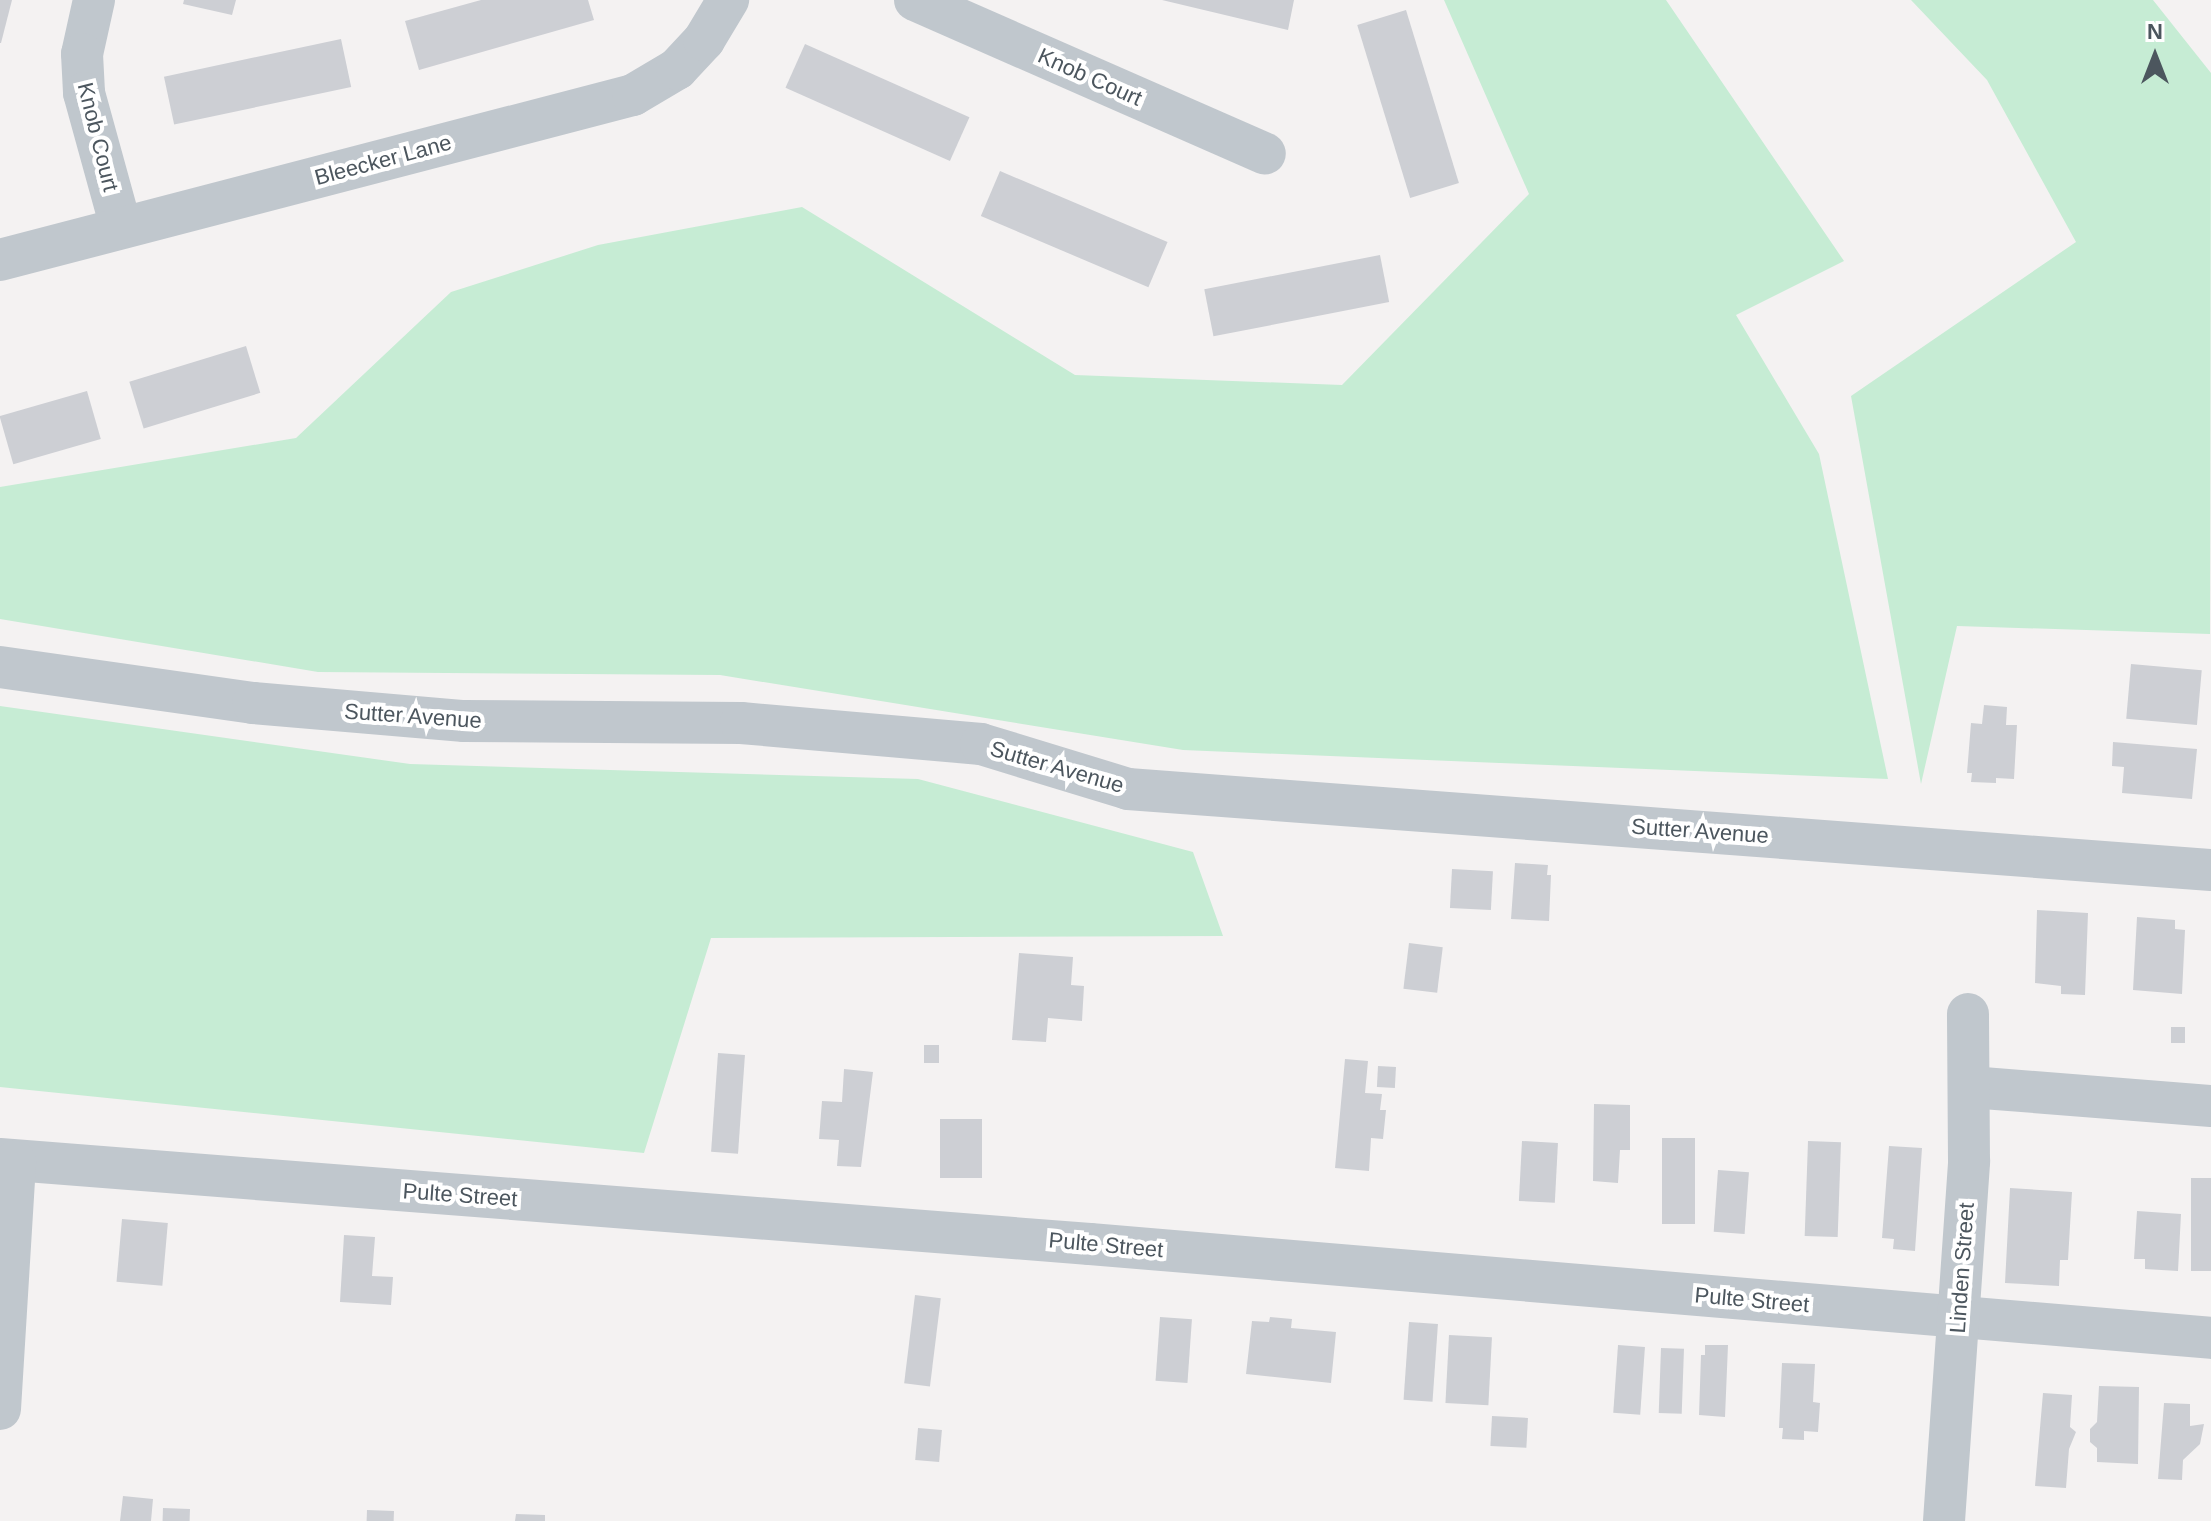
<!DOCTYPE html>
<style>
body{margin:0}
#map{position:relative;width:2211px;height:1521px;overflow:hidden;background:#f4f2f2;font-family:Arial,sans-serif}
div>[style]{position:absolute}
[style*='--x']{left:calc(var(--x)*1px);top:calc(var(--y)*1px);width:calc(var(--w)*1px);rotate:calc(var(--a)*1deg)}
.green>*{inset:0;background:#c6ecd4}
.building>*{inset:0;background:#cdcfd4;transform-origin:0 0}
.minor>*{height:42px;margin:-21px;padding:0 21px;transform-origin:21px;border-radius:21px;background:#c0c7cd}
span{translate:-50% -50%;white-space:nowrap;text-align:center;line-height:1.15;-webkit-text-stroke:8px #fff;paint-order:stroke}
.street-label{font-size:22px;color:#4c565e}
.north{position:absolute;left:2115px;top:16px;width:80px;height:80px;-webkit-text-stroke:6px #fff;paint-order:stroke;rotate:0deg;font-size:22px;font-weight:700;line-height:32px;text-align:center;color:#4c565e}
.north::after{content:'';display:block;margin:auto;width:28px;height:36px;background:#4c565e;clip-path:polygon(50% 0,100% 100%,50% 72%,0 100%)}
</style>
<div id="map">
<div class="green">
<i style="clip-path:polygon(1444px 0,1666px 0,1844px 261px,1736px 315px,1819px 454px,1888px 779px,1183px 750px,720px 675px,318px 672px,0 619px,0 487px,296px 438px,451px 292px,598px 245px,802px 207px,1075px 375px,1342px 385px,1529px 194px)"></i>
<i style="clip-path:polygon(1911px 0,2153px 0,2211px 73px,2210px 634px,1957px 626px,1921px 784px,1851px 396px,2076px 242px,1987px 80px)"></i>
<i style="clip-path:polygon(0 706px,410px 764px,918px 779px,1193px 852px,1223px 936px,711px 938px,644px 1153px,0 1087px)"></i>
</div>
<div class="building">
<i style="clip-path:polygon(0 0,12px 0,1px 43px,0 43px)"></i>
<i style="clip-path:polygon(184px 0,236px 0,232px 15px,183px 4px)"></i>
<i style="clip-path:polygon(481px 0,588px 0,594px 20px,419px 70px,405px 21px)"></i>
<i style="clip-path:polygon(1162px 0,1294px 0,1288px 30px)"></i>
<i style="left:1406px;top:10px;width:181px;height:51px;rotate:73deg"></i>
<i style="left:341px;top:39px;width:49px;height:181px;rotate:78deg"></i>
<i style="left:805px;top:44px;width:180px;height:48px;rotate:24deg"></i>
<i style="left:1000px;top:171px;width:182px;height:49px;rotate:23deg"></i>
<i style="left:1380px;top:255px;width:48px;height:179px;rotate:79deg"></i>
<i style="left:246px;top:346px;width:49px;height:122px;rotate:73deg"></i>
<i style="left:87px;top:391px;width:50px;height:91px;rotate:74deg"></i>
<i style="left:2131px;top:664px;width:71px;height:55px;rotate:5deg"></i>
<i style="clip-path:polygon(1984px 705px,2007px 707px,2006px 725px,2017px 725px,2014px 779px,1996px 778px,1996px 783px,1971px 782px,1972px 773px,1967px 773px,1971px 723px,1982px 724px)"></i>
<i style="clip-path:polygon(2113px 742px,2197px 749px,2192px 799px,2122px 793px,2124px 767px,2112px 766px)"></i>
<i style="clip-path:polygon(1515px 863px,1548px 865px,1547px 875px,1551px 875px,1549px 921px,1511px 919px)"></i>
<i style="left:1452px;top:869px;width:41px;height:39px;rotate:3deg"></i>
<i style="clip-path:polygon(2037px 910px,2088px 913px,2085px 995px,2061px 994px,2061px 986px,2035px 983px)"></i>
<i style="clip-path:polygon(2137px 917px,2175px 920px,2175px 929px,2185px 930px,2182px 994px,2133px 990px)"></i>
<i style="left:1409px;top:943px;width:34px;height:46px;rotate:7deg"></i>
<i style="clip-path:polygon(1019px 953px,1073px 957px,1071px 985px,1084px 986px,1082px 1021px,1048px 1018px,1046px 1042px,1012px 1040px)"></i>
<i style="left:2171px;top:1027px;width:14px;height:16px"></i>
<i style="left:924px;top:1045px;width:15px;height:18px"></i>
<i style="left:718px;top:1053px;width:27px;height:99px;rotate:4deg"></i>
<i style="clip-path:polygon(1345px 1059px,1368px 1061px,1365px 1093px,1382px 1094px,1380px 1110px,1386px 1110px,1383px 1139px,1371px 1138px,1369px 1171px,1335px 1168px)"></i>
<i style="left:1378px;top:1066px;width:18px;height:21px;rotate:3deg"></i>
<i style="clip-path:polygon(844px 1069px,873px 1072px,861px 1167px,837px 1166px,839px 1140px,819px 1139px,822px 1101px,842px 1102px)"></i>
<i style="clip-path:polygon(1594px 1104px,1630px 1105px,1630px 1150px,1620px 1150px,1618px 1183px,1593px 1181px)"></i>
<i style="left:940px;top:1119px;width:42px;height:59px"></i>
<i style="left:1662px;top:1138px;width:33px;height:86px"></i>
<i style="left:1522px;top:1141px;width:36px;height:60px;rotate:3deg"></i>
<i style="left:1808px;top:1141px;width:33px;height:95px;rotate:2deg"></i>
<i style="clip-path:polygon(1889px 1146px,1922px 1148px,1915px 1251px,1893px 1249px,1894px 1239px,1882px 1238px)"></i>
<i style="left:1718px;top:1170px;width:31px;height:62px;rotate:4deg"></i>
<i style="left:2191px;top:1178px;width:20px;height:93px"></i>
<i style="clip-path:polygon(2010px 1188px,2072px 1192px,2068px 1260px,2060px 1260px,2059px 1286px,2005px 1283px)"></i>
<i style="clip-path:polygon(2137px 1211px,2181px 1214px,2178px 1271px,2145px 1269px,2145px 1259px,2134px 1259px)"></i>
<i style="left:122px;top:1219px;width:46px;height:63px;rotate:5deg"></i>
<i style="clip-path:polygon(344px 1235px,375px 1237px,372px 1276px,393px 1277px,391px 1305px,340px 1302px)"></i>
<i style="left:915px;top:1295px;width:26px;height:89px;rotate:7deg"></i>
<i style="left:1160px;top:1317px;width:32px;height:64px;rotate:4deg"></i>
<i style="clip-path:polygon(1270px 1317px,1292px 1319px,1291px 1328px,1336px 1332px,1331px 1383px,1246px 1374px,1252px 1321px,1269px 1322px)"></i>
<i style="left:1409px;top:1322px;width:29px;height:78px;rotate:4deg"></i>
<i style="left:1449px;top:1335px;width:43px;height:68px;rotate:3deg"></i>
<i style="left:1618px;top:1345px;width:27px;height:68px;rotate:4deg"></i>
<i style="clip-path:polygon(1705px 1345px,1728px 1345px,1725px 1417px,1699px 1415px,1701px 1355px,1705px 1355px)"></i>
<i style="left:1661px;top:1348px;width:23px;height:65px;rotate:2deg"></i>
<i style="clip-path:polygon(1782px 1363px,1815px 1364px,1813px 1402px,1820px 1403px,1818px 1432px,1804px 1431px,1804px 1440px,1782px 1439px,1783px 1428px,1779px 1428px)"></i>
<i style="clip-path:polygon(2099px 1386px,2139px 1387px,2138px 1464px,2097px 1462px,2097px 1448px,2090px 1442px,2090px 1429px,2097px 1422px)"></i>
<i style="clip-path:polygon(2043px 1393px,2072px 1395px,2070px 1427px,2076px 1432px,2069px 1449px,2066px 1488px,2035px 1486px)"></i>
<i style="clip-path:polygon(2164px 1403px,2190px 1404px,2190px 1426px,2204px 1424px,2200px 1444px,2183px 1460px,2182px 1480px,2158px 1479px)"></i>
<i style="left:1492px;top:1416px;width:36px;height:30px;rotate:3deg"></i>
<i style="left:918px;top:1428px;width:24px;height:32px;rotate:5deg"></i>
<i style="clip-path:polygon(123px 1496px,153px 1499px,151px 1521px,120px 1521px)"></i>
<i style="left:163px;top:1508px;width:27px;height:13px;rotate:2deg"></i>
<i style="left:367px;top:1510px;width:27px;height:11px;rotate:2deg"></i>
<i style="clip-path:polygon(516px 1514px,545px 1515px,545px 1521px,515px 1521px)"></i>
</div>
<div class="minor">
<i style="--x:94;--y:0;--w:55;--a:102.5"></i>
<i style="--x:82;--y:54;--w:39;--a:87"></i>
<i style="--x:84;--y:93;--w:139;--a:74.6"></i>
<i style="--x:915;--y:0;--w:382;--a:23.7"></i>
<i style="--x:0;--y:260;--w:654;--a:-14.61"></i>
<i style="--x:633;--y:95;--w:51;--a:-30.6"></i>
<i style="--x:677;--y:69;--w:40;--a:-47"></i>
<i style="--x:704;--y:40;--w:47;--a:-59"></i>
<i style="--x:0;--y:667;--w:256;--a:8.1"></i>
<i style="--x:253;--y:703;--w:212;--a:4.9"></i>
<i style="--x:464;--y:721;--w:277;--a:0.4"></i>
<i style="--x:741;--y:723;--w:241;--a:5"></i>
<i style="--x:981;--y:744;--w:154;--a:17"></i>
<i style="--x:1128;--y:789;--w:1086;--a:4.28"></i>
<i style="--x:1970;--y:1087;--w:242;--a:4.5"></i>
<i style="--x:0;--y:1159;--w:1093;--a:4.46"></i>
<i style="--x:1090;--y:1244;--w:1125;--a:4.79"></i>
<i style="--x:0;--y:1409;--w:248;--a:-86.5"></i>
<i style="--x:1944;--y:1521;--w:361;--a:-86"></i>
<i style="--x:1969;--y:1161;--w:147;--a:-90.4"></i>
</div>
<div class="street-label">
<span style="left:1090px;top:77px;rotate:24deg">Knob Court</span>
<span style="left:98px;top:137px;rotate:76deg">Knob Court</span>
<span style="left:383px;top:160px;rotate:-15deg">Bleecker Lane</span>
<span style="left:413px;top:716px;rotate:4deg">Sutter Avenue</span>
<span style="left:1057px;top:767px;rotate:16deg">Sutter Avenue</span>
<span style="left:1700px;top:831px;rotate:4deg">Sutter Avenue</span>
<span style="left:460px;top:1195px;rotate:4deg">Pulte Street</span>
<span style="left:1106px;top:1245px;rotate:5deg">Pulte Street</span>
<span style="left:1962px;top:1268px;rotate:-86deg">Linden Street</span>
<span style="left:1752px;top:1300px;rotate:5deg">Pulte Street</span>
</div>
<div class="north">N</div>
</div>
